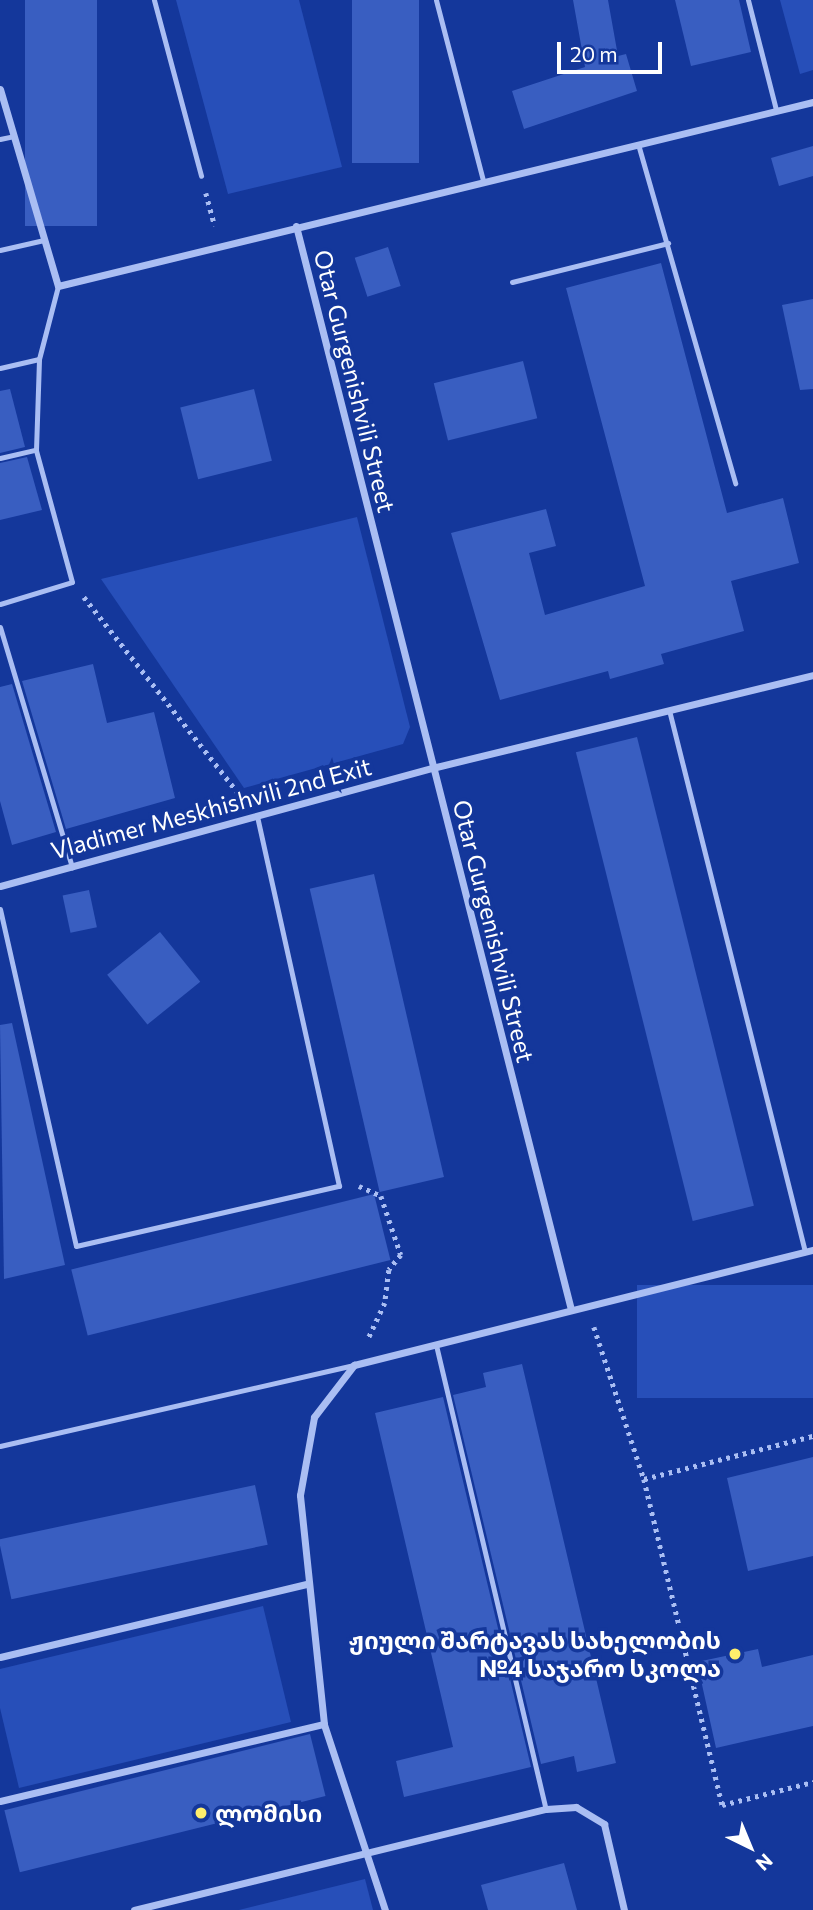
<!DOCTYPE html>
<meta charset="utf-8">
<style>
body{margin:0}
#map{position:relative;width:813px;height:1910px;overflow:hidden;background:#14379b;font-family:Commissioner,"Noto Sans Georgian",sans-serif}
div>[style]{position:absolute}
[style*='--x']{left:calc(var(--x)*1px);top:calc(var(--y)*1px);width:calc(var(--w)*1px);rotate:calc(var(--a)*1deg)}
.green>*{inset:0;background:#274fb9;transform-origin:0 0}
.building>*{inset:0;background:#395ec1;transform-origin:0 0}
.path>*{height:4.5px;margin-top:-2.25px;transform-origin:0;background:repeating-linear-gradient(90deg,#aabef3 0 3.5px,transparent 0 8.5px)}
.lane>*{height:5px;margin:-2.5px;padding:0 2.5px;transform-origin:2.5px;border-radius:2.5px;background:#aabef3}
.street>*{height:7px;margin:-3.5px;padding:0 3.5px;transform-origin:3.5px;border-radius:3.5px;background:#aabef3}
.dots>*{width:19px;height:19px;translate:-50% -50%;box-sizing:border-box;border:4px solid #14379b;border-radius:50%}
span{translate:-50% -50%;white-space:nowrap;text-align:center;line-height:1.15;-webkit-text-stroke:7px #14379b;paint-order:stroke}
.street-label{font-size:24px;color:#fff}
.poi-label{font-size:24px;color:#fff;font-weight:700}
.right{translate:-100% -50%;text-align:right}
.left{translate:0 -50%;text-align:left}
.north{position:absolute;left:715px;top:1812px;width:70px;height:70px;-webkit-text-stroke:5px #14379b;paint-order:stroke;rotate:137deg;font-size:19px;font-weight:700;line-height:28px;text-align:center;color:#fff}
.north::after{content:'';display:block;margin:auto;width:24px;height:32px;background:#fff;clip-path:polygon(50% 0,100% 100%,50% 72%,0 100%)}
.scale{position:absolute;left:557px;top:42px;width:105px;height:32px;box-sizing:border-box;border:4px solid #fff;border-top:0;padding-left:9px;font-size:21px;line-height:24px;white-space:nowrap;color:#fff;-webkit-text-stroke:5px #14379b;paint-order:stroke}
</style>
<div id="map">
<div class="green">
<i style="clip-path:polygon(176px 0,299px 0,342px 167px,228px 194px)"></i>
<i style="clip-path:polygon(780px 0,813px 0,813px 70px,800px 74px)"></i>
<i style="clip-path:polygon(357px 517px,410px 727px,403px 744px,244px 788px,101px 579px)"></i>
<i style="left:813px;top:1285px;width:113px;height:176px;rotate:90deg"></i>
<i style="clip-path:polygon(263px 1606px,291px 1722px,19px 1788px,0 1708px,0 1669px)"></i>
<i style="clip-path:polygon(365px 1879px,373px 1910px,239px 1910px)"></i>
</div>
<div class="building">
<i style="left:25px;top:0;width:72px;height:226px"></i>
<i style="left:352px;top:0;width:67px;height:163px"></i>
<i style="clip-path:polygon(573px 0,608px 0,618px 56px,626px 54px,637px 91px,524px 129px,512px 91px,585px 67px)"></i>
<i style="clip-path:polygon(675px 0,739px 0,751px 52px,691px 66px)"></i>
<i style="clip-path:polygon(813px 146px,813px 176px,779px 186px,771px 158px)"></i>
<i style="left:388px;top:247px;width:41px;height:35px;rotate:72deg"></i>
<i style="clip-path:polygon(661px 263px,727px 513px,783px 498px,799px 563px,731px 581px,744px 631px,661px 654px,664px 664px,610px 679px,608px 671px,500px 700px,451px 533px,546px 509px,556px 546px,529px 553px,545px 615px,645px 586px,566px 288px)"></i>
<i style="clip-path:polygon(813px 299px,813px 389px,800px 390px,782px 305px)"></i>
<i style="left:523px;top:361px;width:59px;height:92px;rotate:76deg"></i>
<i style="clip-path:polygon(10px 389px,25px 447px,0 453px,0 391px)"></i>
<i style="left:254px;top:389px;width:74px;height:76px;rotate:76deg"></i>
<i style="clip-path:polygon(27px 457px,42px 510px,0 520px,0 463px)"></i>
<i style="clip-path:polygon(93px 664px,107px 723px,154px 712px,175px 798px,66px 829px,22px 681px)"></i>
<i style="clip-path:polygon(12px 684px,56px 832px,12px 845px,0 801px,0 687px)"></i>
<i style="left:637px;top:737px;width:483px;height:63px;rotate:76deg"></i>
<i style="left:374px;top:874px;width:311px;height:66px;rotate:77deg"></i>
<i style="left:89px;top:890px;width:38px;height:27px;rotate:78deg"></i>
<i style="left:160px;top:932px;width:64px;height:68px;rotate:51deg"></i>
<i style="clip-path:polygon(12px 1023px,65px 1265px,4px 1279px,0 1025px)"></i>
<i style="left:374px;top:1194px;width:68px;height:312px;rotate:76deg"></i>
<i style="clip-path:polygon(522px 1364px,616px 1763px,577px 1772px,574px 1756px,541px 1764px,453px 1395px,486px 1387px,483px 1373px)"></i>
<i style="clip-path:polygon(443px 1397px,531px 1767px,404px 1797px,396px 1761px,453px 1747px,375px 1413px)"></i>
<i style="clip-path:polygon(813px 1457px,813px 1556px,748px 1571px,727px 1478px)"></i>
<i style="left:255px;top:1485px;width:61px;height:262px;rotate:78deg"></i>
<i style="clip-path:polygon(758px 1649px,762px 1667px,813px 1655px,813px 1726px,716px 1748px,697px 1662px)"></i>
<i style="left:310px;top:1734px;width:64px;height:315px;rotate:76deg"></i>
<i style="clip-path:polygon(564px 1863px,577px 1910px,488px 1910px,481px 1885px)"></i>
</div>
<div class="path">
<i style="--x:206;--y:193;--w:34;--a:75"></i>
<i style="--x:84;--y:597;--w:257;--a:51.8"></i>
<i style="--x:359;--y:1186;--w:24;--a:24"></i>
<i style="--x:381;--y:1196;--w:62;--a:71.3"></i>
<i style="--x:401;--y:1255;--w:19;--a:129"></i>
<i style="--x:389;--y:1270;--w:33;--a:97"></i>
<i style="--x:385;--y:1303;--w:40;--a:115"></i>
<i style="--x:594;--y:1327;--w:160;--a:71.8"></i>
<i style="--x:644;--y:1479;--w:335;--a:76.5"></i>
<i style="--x:722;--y:1805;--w:94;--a:-14.2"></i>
<i style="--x:644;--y:1479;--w:174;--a:-14.3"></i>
</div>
<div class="lane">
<i style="--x:154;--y:0;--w:182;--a:75"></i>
<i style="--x:436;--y:0;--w:187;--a:75.4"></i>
<i style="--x:748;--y:0;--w:114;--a:75.7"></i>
<i style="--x:0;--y:139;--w:14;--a:-12"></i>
<i style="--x:638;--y:144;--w:353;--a:74"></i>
<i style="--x:0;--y:250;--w:45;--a:-12.8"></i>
<i style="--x:512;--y:282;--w:161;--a:-14"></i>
<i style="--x:0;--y:368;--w:40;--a:-13"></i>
<i style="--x:0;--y:458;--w:37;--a:-13"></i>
<i style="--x:0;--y:604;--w:75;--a:-17"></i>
<i style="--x:72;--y:582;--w:137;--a:-105.3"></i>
<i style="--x:36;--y:450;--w:91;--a:-88.1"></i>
<i style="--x:39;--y:359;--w:75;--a:-75.4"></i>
<i style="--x:0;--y:627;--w:251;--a:73.3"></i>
<i style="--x:669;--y:710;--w:559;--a:75.91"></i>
<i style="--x:0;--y:909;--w:345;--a:77.3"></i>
<i style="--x:76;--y:1246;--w:270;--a:-12.9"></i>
<i style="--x:339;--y:1186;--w:378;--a:-102.5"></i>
<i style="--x:436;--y:1345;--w:477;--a:76.7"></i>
<i style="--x:0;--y:1446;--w:363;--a:-12.9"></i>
</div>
<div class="street">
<i style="--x:0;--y:89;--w:205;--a:73.6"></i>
<i style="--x:58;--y:286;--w:777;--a:-13.7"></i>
<i style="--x:296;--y:226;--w:1118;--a:75.76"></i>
<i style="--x:0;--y:886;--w:448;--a:-15.3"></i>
<i style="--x:432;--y:768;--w:392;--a:-13.7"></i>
<i style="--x:0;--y:1657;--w:316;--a:-13.4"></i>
<i style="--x:0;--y:1801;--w:333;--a:-13.4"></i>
<i style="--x:134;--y:1910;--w:424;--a:-13.8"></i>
<i style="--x:546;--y:1809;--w:30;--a:-4"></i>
<i style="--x:576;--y:1807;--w:33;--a:31"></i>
<i style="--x:604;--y:1824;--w:88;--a:76.9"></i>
<i style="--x:385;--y:1910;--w:196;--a:-108.2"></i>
<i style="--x:324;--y:1724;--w:230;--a:-96"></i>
<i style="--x:300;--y:1495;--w:79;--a:-79.8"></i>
<i style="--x:314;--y:1417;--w:66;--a:-52.4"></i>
<i style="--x:354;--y:1365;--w:473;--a:-14.1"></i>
</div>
<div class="dots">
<i style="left:735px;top:1654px;background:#ffee6c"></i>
<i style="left:201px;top:1813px;background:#ffee6c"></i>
</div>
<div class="street-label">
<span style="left:355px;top:381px;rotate:76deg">Otar Gurgenishvili Street</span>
<span style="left:211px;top:808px;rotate:-15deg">Vladimer Meskhishvili 2nd Exit</span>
<span style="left:494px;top:931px;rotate:76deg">Otar Gurgenishvili Street</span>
</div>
<div class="poi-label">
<span class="right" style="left:721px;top:1654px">ჟიული შარტავას სახელობის<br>№4 საჯარო სკოლა</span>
<span class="left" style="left:215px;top:1813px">ლომისი</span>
</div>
<div class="north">N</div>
<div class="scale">20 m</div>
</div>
